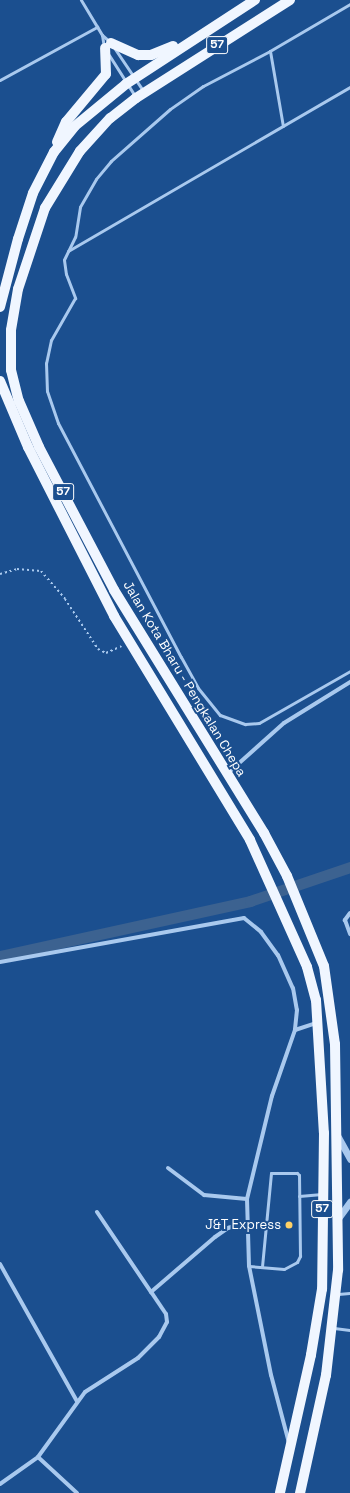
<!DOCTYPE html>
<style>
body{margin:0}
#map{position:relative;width:350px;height:1493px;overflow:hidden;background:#1b4f8f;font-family:"Space Grotesk",sans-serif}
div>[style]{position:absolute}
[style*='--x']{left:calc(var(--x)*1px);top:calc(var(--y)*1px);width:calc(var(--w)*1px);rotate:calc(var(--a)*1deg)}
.canal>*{height:11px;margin:-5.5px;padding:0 5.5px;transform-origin:5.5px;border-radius:5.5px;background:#3c6290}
.path>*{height:2px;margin-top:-1px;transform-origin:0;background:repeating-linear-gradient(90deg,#a9c9ee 0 2px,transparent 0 5px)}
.service>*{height:3px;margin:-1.5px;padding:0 1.5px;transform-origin:1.5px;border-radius:1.5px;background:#a9c9ee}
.minor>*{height:4px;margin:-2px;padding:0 2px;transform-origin:2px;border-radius:2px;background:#a9c9ee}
.tertiary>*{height:7px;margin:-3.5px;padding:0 3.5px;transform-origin:3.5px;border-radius:3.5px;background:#a9c9ee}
.primary>*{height:10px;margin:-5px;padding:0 5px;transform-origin:5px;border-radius:5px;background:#f0f6ff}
.dots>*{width:11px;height:11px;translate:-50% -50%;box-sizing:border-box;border:2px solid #1b4f8f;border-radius:50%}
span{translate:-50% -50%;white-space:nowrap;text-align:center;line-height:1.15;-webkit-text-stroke:4px #1b4f8f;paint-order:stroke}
.shield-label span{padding:1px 3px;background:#1b4f8f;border:1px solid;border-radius:3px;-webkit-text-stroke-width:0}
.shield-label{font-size:12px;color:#fff;font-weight:700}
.street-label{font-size:13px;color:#fff}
.poi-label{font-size:13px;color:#fff}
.right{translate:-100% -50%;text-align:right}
</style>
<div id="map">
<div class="canal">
<i style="--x:0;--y:956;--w:256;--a:-12.4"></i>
<i style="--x:250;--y:901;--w:106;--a:-18.8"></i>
</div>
<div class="path">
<i style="--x:0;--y:574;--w:18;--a:-16"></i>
<i style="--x:17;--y:569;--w:24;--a:5"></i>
<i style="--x:41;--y:571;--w:37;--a:49"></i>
<i style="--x:65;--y:599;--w:60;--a:56.6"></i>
<i style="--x:98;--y:649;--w:9;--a:27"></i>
<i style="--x:106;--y:653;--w:17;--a:-24"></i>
</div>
<div class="service">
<i style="--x:81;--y:0;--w:41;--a:59"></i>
<i style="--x:102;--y:35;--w:11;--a:41"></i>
<i style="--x:350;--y:4;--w:93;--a:149.6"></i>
<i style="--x:270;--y:51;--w:76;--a:152.4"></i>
<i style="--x:203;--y:86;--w:40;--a:145.1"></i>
<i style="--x:170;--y:109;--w:79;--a:138.6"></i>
<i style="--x:111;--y:161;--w:23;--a:130"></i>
<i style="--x:96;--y:179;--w:32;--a:120"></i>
<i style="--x:80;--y:207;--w:30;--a:99"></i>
<i style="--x:75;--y:237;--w:25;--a:116"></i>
<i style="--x:64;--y:260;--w:14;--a:82"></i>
<i style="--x:66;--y:274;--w:26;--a:69"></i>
<i style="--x:75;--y:298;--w:48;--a:119.7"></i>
<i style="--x:51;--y:340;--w:24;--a:102"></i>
<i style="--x:46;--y:363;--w:28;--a:88"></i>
<i style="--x:47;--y:391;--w:34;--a:71"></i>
<i style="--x:58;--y:423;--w:264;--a:62.3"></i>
<i style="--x:181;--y:657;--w:35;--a:61"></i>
<i style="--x:198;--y:688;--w:35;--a:51"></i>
<i style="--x:220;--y:715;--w:27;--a:20"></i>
<i style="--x:245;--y:724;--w:14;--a:-4"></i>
<i style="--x:259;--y:723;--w:105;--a:-29.7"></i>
<i style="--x:102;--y:35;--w:12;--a:81"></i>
<i style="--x:115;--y:49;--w:52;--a:56"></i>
<i style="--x:270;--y:51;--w:76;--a:80.2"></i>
<i style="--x:109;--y:55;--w:49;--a:57.6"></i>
<i style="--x:0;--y:80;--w:111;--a:-28.7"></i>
<i style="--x:68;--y:251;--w:326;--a:-30.2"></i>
<i style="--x:299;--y:1196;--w:23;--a:-5"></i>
<i style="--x:249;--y:1266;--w:35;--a:5"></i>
<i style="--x:284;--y:1269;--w:15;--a:-28"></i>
<i style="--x:297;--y:1262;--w:7;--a:-63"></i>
<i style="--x:300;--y:1256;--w:81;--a:-90.7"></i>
<i style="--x:299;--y:1175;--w:3;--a:-135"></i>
<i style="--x:297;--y:1173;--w:26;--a:180"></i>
<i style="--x:271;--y:1173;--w:94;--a:95.5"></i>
<i style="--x:338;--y:1294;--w:12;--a:-5"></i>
<i style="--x:334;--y:1328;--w:16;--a:7"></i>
</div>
<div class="minor">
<i style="--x:228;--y:773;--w:75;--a:-41.8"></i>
<i style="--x:284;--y:723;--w:78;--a:-31.8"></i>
<i style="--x:350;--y:913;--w:9;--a:126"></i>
<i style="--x:345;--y:920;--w:15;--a:70"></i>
<i style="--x:0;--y:962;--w:248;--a:-10.2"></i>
<i style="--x:244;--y:918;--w:22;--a:39"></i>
<i style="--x:261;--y:932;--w:29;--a:54"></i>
<i style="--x:278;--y:955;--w:36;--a:66"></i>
<i style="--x:293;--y:988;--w:22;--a:80"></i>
<i style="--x:297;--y:1010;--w:20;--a:96"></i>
<i style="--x:168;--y:1168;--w:45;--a:36.9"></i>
<i style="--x:204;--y:1195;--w:43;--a:5.3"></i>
<i style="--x:97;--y:1212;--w:97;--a:56"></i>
<i style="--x:0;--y:1264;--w:157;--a:60.7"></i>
<i style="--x:289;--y:1443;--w:70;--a:-104.8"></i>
<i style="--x:271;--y:1375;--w:111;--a:-101.4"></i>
<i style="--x:249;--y:1266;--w:67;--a:-91.7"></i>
<i style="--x:247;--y:1199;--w:106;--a:-76.4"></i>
<i style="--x:272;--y:1096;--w:70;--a:-70.8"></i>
<i style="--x:295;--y:1030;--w:22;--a:-18"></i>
<i style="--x:38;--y:1457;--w:53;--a:42.7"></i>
<i style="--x:0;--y:1484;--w:47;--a:-35.4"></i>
<i style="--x:38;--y:1457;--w:80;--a:-54.1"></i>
<i style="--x:85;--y:1392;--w:63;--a:-32.7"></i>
<i style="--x:138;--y:1358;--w:30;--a:-45"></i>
<i style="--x:159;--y:1337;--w:17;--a:-62"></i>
<i style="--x:167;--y:1322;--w:8;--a:-97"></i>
<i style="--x:166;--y:1314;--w:27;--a:-124"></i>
<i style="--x:151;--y:1292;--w:84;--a:-40.7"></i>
<i style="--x:215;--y:1237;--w:16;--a:-35"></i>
<i style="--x:228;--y:1228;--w:20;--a:-18"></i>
</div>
<div class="tertiary">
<i style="--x:338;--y:1137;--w:25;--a:61"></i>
<i style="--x:339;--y:1217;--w:19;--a:-54"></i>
</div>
<div class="primary">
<i style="--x:290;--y:0;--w:183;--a:147.5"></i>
<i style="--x:136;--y:98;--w:33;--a:142"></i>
<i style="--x:110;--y:118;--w:45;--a:132.3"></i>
<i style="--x:80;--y:151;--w:67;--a:121.6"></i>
<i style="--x:45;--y:208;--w:85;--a:108.4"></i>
<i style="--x:18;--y:289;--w:42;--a:99.7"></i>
<i style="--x:11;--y:330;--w:40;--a:90"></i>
<i style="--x:11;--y:370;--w:32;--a:76"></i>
<i style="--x:19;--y:401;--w:50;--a:66.5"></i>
<i style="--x:39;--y:447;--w:161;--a:62.3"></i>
<i style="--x:114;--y:590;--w:286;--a:58.3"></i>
<i style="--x:264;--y:833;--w:49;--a:61.9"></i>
<i style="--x:287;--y:876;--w:97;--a:67.7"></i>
<i style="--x:324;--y:966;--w:79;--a:82"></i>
<i style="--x:335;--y:1044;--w:226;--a:89.2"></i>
<i style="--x:338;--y:1270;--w:106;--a:96.5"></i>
<i style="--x:326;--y:1375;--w:121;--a:102.4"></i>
<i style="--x:111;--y:43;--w:30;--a:24"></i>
<i style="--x:138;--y:55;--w:13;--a:0"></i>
<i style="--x:151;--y:55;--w:24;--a:-22"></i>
<i style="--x:57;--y:142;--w:22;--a:-66"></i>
<i style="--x:66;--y:122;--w:62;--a:-50.2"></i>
<i style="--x:106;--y:74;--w:26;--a:-92"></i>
<i style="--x:0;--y:307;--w:70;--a:-75.2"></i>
<i style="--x:18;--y:239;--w:48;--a:-71.9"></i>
<i style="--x:33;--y:193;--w:46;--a:-62.9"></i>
<i style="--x:54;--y:152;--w:33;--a:-51"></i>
<i style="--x:75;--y:126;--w:66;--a:-39.5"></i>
<i style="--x:126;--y:84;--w:154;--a:-33.1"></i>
<i style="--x:0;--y:381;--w:72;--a:67"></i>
<i style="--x:28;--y:447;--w:190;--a:63"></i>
<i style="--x:114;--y:616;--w:262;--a:58.7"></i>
<i style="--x:250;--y:840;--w:139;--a:65.8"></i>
<i style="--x:307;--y:967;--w:34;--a:75"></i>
<i style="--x:316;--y:1000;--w:133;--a:86.6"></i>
<i style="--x:324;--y:1133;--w:156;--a:90.7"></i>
<i style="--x:322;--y:1289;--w:67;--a:99.5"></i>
<i style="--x:311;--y:1355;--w:141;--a:102.7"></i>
</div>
<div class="dots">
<i style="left:289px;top:1225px;background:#ffd166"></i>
</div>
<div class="shield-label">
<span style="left:217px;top:45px">57</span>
<span style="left:63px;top:492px">57</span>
<span style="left:322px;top:1209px">57</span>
</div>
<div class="street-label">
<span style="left:184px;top:679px;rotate:59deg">Jalan Kota Bharu - Pengkalan Chepa</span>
</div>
<div class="poi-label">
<span class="right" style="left:281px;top:1225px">J&amp;T Express</span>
</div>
</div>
